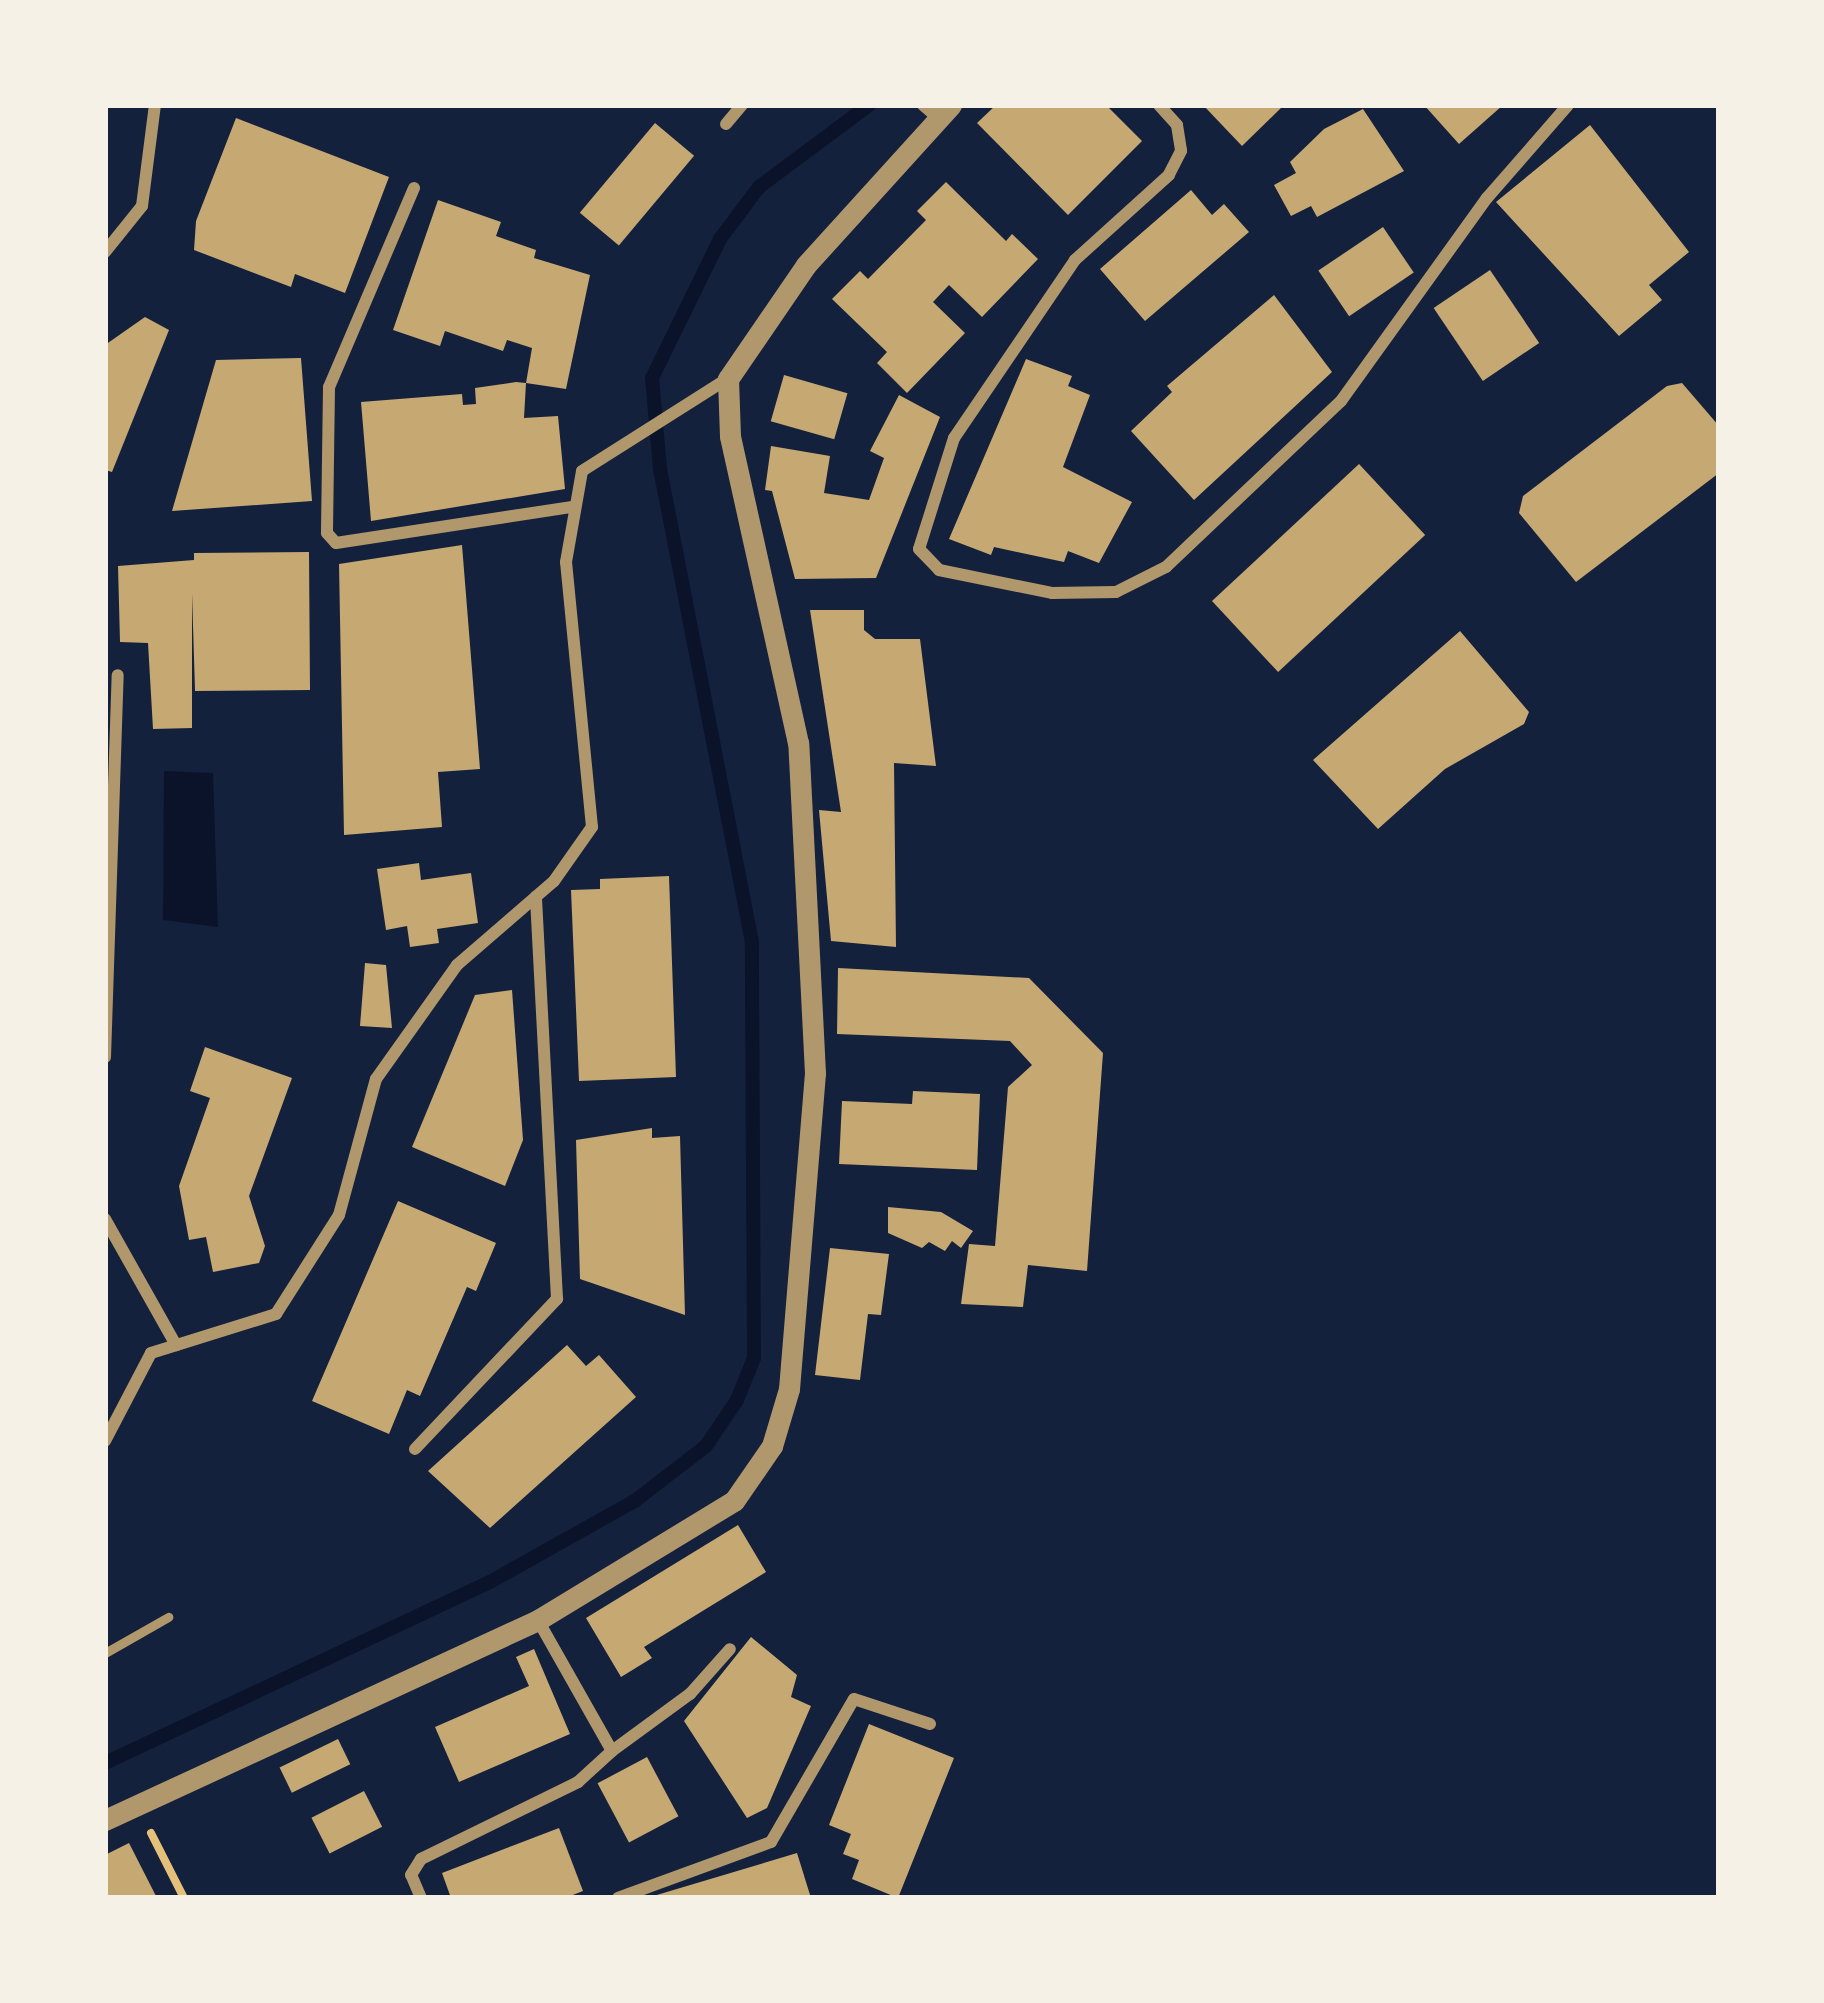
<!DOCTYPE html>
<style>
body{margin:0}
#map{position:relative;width:1824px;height:2003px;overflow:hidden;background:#14213d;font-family:"Source Sans 3",sans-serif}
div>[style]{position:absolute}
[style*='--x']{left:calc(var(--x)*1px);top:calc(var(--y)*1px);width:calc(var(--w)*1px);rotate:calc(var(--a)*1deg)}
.water>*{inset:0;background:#0b132b}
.stream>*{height:14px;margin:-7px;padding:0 7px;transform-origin:7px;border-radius:7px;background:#0b132b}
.building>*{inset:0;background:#c6a872;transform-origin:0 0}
.path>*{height:8px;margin:-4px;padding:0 4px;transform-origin:4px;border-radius:4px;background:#e5c07b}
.service>*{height:9px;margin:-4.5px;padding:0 4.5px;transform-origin:4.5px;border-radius:4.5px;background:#b1986c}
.minor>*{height:12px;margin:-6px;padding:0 6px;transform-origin:6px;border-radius:6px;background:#b1986c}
.tertiary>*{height:21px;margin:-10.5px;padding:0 10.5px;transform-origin:10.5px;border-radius:10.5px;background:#b1986c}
span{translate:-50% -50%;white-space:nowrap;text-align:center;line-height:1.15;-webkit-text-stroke:9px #f6f1e7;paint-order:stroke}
.frame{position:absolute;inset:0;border:108px solid #f6f1e7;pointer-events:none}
</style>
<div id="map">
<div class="water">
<i style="clip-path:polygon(164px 771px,213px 773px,218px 927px,163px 920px)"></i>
</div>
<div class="stream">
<i style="--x:105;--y:1763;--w:425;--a:-25.2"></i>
<i style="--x:490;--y:1582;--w:167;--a:-29.3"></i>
<i style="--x:636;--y:1500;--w:88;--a:-37.6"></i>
<i style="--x:706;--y:1446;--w:55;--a:-56"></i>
<i style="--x:737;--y:1400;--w:45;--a:-68"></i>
<i style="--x:754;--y:1358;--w:416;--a:-90.3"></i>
<i style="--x:752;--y:942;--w:482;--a:-101"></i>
<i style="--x:660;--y:469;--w:91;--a:-95"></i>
<i style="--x:652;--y:378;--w:155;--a:-63.9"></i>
<i style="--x:720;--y:239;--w:65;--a:-53.1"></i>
<i style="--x:759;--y:187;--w:137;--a:-36.7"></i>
</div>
<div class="building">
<i style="clip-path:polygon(996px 105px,1106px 105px,1142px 141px,1068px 215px,977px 123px)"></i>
<i style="clip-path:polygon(1203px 105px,1284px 105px,1242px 146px)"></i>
<i style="clip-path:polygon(1424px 105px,1503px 105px,1459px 144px)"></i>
<i style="clip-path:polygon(1363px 109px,1404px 171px,1317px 217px,1311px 206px,1291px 216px,1274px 185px,1296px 173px,1290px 162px,1324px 129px)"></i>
<i style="clip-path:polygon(236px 118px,389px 177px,345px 293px,295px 274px,291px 287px,194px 250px,196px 221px)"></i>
<i style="left:655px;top:123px;width:51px;height:117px;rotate:40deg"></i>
<i style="clip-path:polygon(1590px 125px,1689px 252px,1649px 285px,1662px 300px,1619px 336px,1496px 202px)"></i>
<i style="clip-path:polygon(946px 182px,1006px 241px,1012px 234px,1038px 259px,982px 317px,949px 285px,933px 302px,965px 333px,907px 393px,877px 363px,887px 352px,832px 299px,860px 271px,868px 279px,926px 220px,917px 211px)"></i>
<i style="clip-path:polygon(1191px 190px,1212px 215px,1224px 204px,1249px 232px,1145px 321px,1100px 269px)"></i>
<i style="clip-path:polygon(438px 200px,501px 222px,496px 236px,536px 250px,534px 258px,590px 275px,566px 389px,526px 383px,532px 348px,507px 340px,503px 351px,445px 331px,440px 346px,393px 330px)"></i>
<i style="left:1383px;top:227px;width:55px;height:78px;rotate:56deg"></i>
<i style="left:1490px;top:270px;width:88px;height:68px;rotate:56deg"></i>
<i style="clip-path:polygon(1274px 295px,1332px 372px,1194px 500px,1131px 431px,1172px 392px,1167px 386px)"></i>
<i style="clip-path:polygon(145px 317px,169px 330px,112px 472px,105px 470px,105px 345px)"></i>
<i style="clip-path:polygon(301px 358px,312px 501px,172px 511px,216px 360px)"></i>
<i style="clip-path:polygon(1026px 359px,1072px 376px,1068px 386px,1090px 395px,1063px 467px,1132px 502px,1099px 563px,1068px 551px,1064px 562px,994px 547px,991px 555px,949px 539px)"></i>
<i style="left:784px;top:375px;width:66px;height:48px;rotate:16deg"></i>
<i style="clip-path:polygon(516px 382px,526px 383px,524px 418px,558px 416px,565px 489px,371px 521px,361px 402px,462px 394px,463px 405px,476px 404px,475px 388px)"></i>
<i style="clip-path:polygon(1682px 383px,1719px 426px,1719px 473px,1576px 582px,1519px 513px,1523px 496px,1667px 386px)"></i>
<i style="clip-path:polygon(899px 395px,940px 417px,876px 578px,795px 579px,772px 491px,765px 490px,771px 446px,830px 456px,824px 493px,869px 500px,884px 458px,870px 451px)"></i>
<i style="left:1359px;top:464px;width:97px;height:201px;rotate:47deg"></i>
<i style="clip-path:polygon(462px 545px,480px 769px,438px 772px,442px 827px,344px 835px,339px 564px)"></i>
<i style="clip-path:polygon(309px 552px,310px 690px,195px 691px,192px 593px,192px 728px,153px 729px,148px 643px,120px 642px,118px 566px,194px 560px,194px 553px)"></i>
<i style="clip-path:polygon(810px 610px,864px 610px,864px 630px,875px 639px,920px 639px,936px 766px,894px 763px,896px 947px,831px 941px,819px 810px,841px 812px)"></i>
<i style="clip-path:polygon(1460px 631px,1529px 712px,1524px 724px,1445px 769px,1378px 829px,1313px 760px)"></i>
<i style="clip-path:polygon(419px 863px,421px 880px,471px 873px,478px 923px,437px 929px,439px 943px,410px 947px,407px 926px,386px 930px,377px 869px)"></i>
<i style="clip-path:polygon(669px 876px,676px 1077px,579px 1081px,571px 890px,600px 889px,600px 879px)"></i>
<i style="clip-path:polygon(365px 963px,386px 965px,392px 1028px,360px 1026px)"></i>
<i style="clip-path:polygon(838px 968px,1029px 978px,1103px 1053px,1087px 1271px,1028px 1265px,1023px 1307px,961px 1304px,969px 1244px,995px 1246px,1008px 1087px,1032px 1065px,1010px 1041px,837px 1034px)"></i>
<i style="clip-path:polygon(512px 990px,523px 1140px,505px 1186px,412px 1147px,475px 995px)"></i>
<i style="clip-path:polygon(205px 1047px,292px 1078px,249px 1196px,265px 1246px,259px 1263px,213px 1272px,206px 1237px,189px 1240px,179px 1186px,210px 1098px,190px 1091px)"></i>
<i style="clip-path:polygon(913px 1091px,980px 1094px,977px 1170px,839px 1164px,842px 1101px,912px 1104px)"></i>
<i style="clip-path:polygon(652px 1128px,652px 1138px,680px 1136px,685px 1315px,580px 1279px,576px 1140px)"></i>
<i style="clip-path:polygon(398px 1201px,496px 1243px,476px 1291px,467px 1287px,420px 1396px,407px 1390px,389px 1434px,312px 1401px)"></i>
<i style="clip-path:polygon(888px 1207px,941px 1212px,973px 1231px,961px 1248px,952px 1241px,945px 1251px,929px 1242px,922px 1248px,888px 1233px)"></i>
<i style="clip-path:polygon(830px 1248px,889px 1254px,881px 1315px,868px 1314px,860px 1380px,815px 1375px)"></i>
<i style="clip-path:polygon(567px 1345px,586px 1366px,599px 1355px,636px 1397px,490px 1528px,428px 1471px)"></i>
<i style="clip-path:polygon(738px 1525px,766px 1572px,644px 1647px,652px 1658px,621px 1677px,586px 1618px)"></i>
<i style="clip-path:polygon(751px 1637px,797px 1675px,791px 1697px,811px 1706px,767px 1808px,747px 1818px,684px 1721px)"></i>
<i style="clip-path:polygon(534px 1649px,570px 1734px,459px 1782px,435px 1727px,529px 1686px,516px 1657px)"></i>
<i style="clip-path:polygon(869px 1724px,954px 1758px,898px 1898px,852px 1879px,859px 1860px,843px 1854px,851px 1834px,829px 1825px)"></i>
<i style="left:338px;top:1739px;width:28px;height:65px;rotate:64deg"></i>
<i style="left:647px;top:1757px;width:67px;height:56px;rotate:62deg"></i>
<i style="left:364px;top:1791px;width:40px;height:59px;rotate:63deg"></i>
<i style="clip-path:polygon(559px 1828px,583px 1891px,565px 1898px,451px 1898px,442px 1873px)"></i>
<i style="clip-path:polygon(129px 1843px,157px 1898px,105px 1898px,105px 1855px)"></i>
<i style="clip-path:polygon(797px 1853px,811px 1898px,650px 1898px,650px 1897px)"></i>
</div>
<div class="path">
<i style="--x:151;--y:1833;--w:73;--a:63.1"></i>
</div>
<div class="service">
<i style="--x:105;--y:1653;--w:73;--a:-29.7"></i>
</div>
<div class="minor">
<i style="--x:923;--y:105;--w:21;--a:41"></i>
<i style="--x:1159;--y:105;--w:27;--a:48"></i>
<i style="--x:1177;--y:125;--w:26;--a:81"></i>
<i style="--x:1181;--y:151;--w:27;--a:117"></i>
<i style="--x:1169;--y:175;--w:127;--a:137.9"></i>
<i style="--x:1075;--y:260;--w:215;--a:124.2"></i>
<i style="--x:954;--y:438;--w:116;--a:107.5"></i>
<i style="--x:919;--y:549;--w:29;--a:46"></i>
<i style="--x:939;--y:570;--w:115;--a:11.5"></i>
<i style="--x:1052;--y:593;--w:64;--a:-0.9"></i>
<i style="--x:1116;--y:592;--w:56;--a:-26.6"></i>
<i style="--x:1166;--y:567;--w:241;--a:-43.5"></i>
<i style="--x:1341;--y:401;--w:250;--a:-54.3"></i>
<i style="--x:1487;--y:198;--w:123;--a:-48.9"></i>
<i style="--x:726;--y:124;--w:25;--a:-50"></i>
<i style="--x:414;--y:188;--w:216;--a:113.1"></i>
<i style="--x:329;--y:387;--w:146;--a:90.8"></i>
<i style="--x:327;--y:533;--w:13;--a:48"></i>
<i style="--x:336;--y:543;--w:239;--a:-8.7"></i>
<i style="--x:105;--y:252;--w:59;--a:-51.2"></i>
<i style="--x:142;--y:206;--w:102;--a:-82.7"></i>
<i style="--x:105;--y:1057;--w:382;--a:-88.1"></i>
<i style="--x:105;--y:1219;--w:145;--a:60.6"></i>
<i style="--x:105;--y:1441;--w:99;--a:-62.4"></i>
<i style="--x:151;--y:1353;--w:131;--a:-17.3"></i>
<i style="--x:276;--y:1314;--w:117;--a:-57.5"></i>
<i style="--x:339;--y:1215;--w:141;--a:-74.8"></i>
<i style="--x:376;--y:1079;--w:140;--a:-54.6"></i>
<i style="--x:457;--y:965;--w:128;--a:-40.9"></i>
<i style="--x:554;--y:881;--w:66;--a:-54.9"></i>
<i style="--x:592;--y:827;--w:266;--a:-95.6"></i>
<i style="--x:566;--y:562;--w:92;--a:-80"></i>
<i style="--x:582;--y:471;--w:172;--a:-32.4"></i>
<i style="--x:415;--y:1449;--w:207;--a:-46.6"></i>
<i style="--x:557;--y:1299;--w:403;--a:-93"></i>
<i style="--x:612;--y:1751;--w:97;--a:-36.2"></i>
<i style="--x:690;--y:1694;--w:60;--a:-48.4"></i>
<i style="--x:421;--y:1898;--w:25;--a:-113"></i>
<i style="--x:411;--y:1875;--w:19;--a:-58"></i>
<i style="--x:421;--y:1859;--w:175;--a:-26.1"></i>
<i style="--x:578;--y:1782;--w:46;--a:-42.4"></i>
<i style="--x:612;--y:1751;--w:150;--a:-119.5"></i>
<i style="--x:618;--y:1898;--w:163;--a:-20.1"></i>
<i style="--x:771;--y:1842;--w:165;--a:-59.9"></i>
<i style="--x:854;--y:1699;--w:80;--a:18.2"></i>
</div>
<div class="tertiary">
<i style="--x:105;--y:1820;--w:477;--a:-24.8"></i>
<i style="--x:538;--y:1620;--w:229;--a:-31.3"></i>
<i style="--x:734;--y:1501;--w:67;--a:-55.4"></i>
<i style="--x:772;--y:1446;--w:59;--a:-73.4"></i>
<i style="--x:789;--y:1389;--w:317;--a:-85.3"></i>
<i style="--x:815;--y:1073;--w:330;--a:-92.9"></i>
<i style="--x:798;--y:743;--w:314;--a:-102.5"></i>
<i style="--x:730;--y:436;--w:57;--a:-92"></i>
<i style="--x:728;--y:379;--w:138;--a:-55.6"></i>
<i style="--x:806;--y:265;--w:216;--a:-47.8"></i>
</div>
<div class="frame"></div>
</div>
